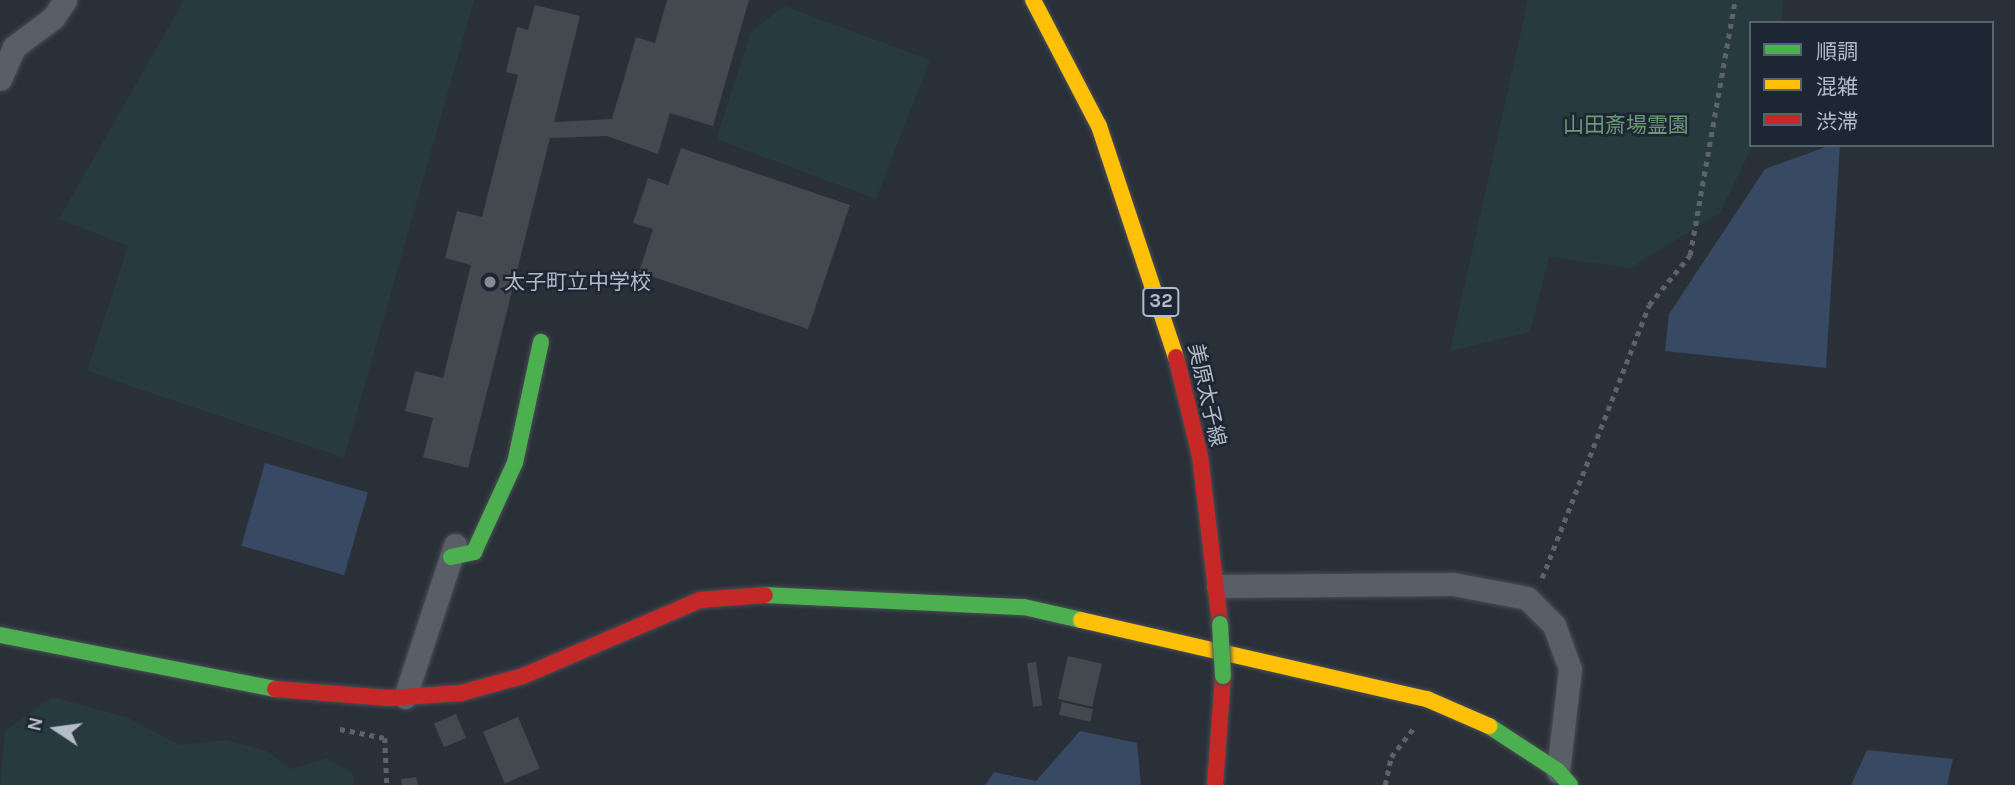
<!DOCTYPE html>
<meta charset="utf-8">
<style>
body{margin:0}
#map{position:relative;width:2015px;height:785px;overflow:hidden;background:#2a3038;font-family:Karla,"Noto Sans JP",sans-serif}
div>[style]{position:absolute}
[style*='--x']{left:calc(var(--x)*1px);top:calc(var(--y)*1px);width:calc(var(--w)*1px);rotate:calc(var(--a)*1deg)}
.green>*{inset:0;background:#273a3e}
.water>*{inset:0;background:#384963;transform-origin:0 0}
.building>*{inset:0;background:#444950;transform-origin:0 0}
.path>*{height:4.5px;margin-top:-2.25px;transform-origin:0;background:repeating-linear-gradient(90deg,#5d636a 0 5px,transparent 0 10px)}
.roads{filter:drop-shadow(0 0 2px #484c53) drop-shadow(0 0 2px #484c53)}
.street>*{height:23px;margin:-11.5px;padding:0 11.5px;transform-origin:11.5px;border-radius:11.5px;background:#5a5e66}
.fast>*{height:16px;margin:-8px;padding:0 8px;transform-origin:8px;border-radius:8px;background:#4caf50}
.slow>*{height:16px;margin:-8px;padding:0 8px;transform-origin:8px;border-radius:8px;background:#ffc107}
.jam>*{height:16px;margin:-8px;padding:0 8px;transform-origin:8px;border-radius:8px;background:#c62828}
.bridges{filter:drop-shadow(0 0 2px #484c55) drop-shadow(0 0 2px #484c55)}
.fast-bridge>*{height:16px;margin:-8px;padding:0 8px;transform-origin:8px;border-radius:8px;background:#4caf50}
.dots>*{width:19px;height:19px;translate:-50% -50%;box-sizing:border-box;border:4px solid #1d2633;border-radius:50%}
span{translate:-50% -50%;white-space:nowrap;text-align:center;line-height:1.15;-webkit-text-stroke:5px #1d2633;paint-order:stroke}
.shield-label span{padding:2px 5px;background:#1d2633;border:2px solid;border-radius:5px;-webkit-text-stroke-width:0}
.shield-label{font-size:19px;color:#b4bcc9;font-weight:700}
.park-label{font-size:21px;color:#6b9a76}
.poi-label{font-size:21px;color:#b4bcc9}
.left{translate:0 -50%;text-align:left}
.street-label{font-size:21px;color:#b4bcc9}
.legend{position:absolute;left:1749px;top:21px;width:245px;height:126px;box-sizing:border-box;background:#1d2633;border:2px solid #59626f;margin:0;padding:9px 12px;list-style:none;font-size:21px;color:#b4bcc9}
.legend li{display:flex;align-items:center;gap:14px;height:35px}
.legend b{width:35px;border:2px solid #59626f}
.north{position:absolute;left:21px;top:694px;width:70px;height:70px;-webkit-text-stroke:5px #1d2633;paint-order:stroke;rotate:283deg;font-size:19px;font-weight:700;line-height:28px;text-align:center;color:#b4bcc9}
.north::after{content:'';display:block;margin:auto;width:24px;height:32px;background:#b4bcc9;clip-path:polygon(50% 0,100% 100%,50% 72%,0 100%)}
</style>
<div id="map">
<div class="green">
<i style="clip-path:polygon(184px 0,474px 0,344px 458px,87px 371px,128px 246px,59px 219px)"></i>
<i style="clip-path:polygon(1528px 0,1784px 0,1781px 23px,1751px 23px,1753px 145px,1720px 213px,1630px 268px,1549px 257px,1530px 332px,1450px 351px)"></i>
<i style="clip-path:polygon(784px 6px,930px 60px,876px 199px,716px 139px,751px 32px)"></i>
<i style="clip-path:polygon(52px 697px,126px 717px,180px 745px,226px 740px,266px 751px,292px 769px,327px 758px,353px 774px,355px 785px,0 785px,5px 731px)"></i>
</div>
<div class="water">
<i style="clip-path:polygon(1831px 145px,1840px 145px,1826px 368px,1665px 351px,1669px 314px,1765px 169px)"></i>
<i style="left:265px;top:463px;width:107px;height:86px;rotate:16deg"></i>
<i style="clip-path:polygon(1080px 731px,1137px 743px,1141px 785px,985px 785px,994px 772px,1036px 781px)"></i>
<i style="clip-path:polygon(1867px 750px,1953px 759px,1947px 785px,1851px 785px)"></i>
</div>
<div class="building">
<i style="clip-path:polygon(667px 0,749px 0,713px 126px,670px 113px,658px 154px,607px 136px,550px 138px,468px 468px,423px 457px,433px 418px,405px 411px,415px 371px,443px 378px,471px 265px,445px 258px,457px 211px,482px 217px,518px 75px,506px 72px,517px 27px,528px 30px,535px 5px,580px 16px,554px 122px,612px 119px,636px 37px,655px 43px)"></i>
<i style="clip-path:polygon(681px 148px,850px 205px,808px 329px,639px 272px,653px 229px,633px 223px,648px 178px,668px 185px)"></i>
<i style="left:1068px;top:656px;width:35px;height:44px;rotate:13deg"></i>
<i style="left:1036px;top:662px;width:44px;height:9px;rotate:82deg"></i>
<i style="left:1062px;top:702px;width:32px;height:13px;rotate:13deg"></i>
<i style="left:456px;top:714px;width:26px;height:24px;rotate:67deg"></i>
<i style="left:518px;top:717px;width:56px;height:38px;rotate:67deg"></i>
<i style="clip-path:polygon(416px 777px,418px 785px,402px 785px,401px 779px)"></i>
</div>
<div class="path">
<i style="--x:1542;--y:578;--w:293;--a:-68.6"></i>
<i style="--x:1649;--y:305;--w:65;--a:-50.6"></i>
<i style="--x:1690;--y:255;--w:259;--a:-80"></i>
<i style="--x:340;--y:729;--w:46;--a:11.3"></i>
<i style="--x:385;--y:738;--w:47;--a:87.6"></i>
<i style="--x:1385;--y:785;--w:29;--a:-78"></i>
<i style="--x:1391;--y:757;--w:37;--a:-52"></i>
</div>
<div class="roads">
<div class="street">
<i style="--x:0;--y:79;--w:35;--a:-66"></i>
<i style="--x:14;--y:47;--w:49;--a:-36.6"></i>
<i style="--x:53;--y:18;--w:22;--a:-56"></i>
<i style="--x:1218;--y:586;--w:235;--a:-0.5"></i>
<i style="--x:1453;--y:584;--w:75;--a:10.7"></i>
<i style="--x:1527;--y:598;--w:38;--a:45"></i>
<i style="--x:1554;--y:625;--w:47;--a:70"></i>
<i style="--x:1570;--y:669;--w:103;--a:96.7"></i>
<i style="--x:405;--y:697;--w:160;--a:-71.8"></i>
</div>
<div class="fast">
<i style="--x:451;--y:557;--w:24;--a:-12"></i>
<i style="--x:474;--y:552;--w:98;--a:-65.3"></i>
<i style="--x:515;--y:463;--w:124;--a:-77.9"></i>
<i style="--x:765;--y:595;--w:259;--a:2.7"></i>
<i style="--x:1024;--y:607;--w:58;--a:12.8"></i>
<i style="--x:0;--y:635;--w:280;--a:11.1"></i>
<i style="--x:1489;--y:726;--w:82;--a:33.1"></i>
<i style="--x:1558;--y:771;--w:18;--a:49"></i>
</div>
<div class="slow">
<i style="--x:1033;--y:0;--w:142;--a:62.4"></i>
<i style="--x:1099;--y:126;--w:243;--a:71.6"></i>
<i style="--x:1081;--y:620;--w:355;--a:12.9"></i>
<i style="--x:1427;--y:699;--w:68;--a:23.5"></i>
</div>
<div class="jam">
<i style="--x:1176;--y:357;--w:102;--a:76.4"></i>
<i style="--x:1200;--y:456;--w:169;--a:83.2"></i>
<i style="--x:275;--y:689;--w:114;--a:4.5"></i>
<i style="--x:389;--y:698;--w:72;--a:-4"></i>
<i style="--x:461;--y:693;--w:64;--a:-15.3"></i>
<i style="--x:523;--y:676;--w:193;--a:-23.2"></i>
<i style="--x:700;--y:600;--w:65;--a:-4.4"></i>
<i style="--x:1215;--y:785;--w:109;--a:-85.8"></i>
</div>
</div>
<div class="bridges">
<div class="fast-bridge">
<i style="--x:1220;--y:624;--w:52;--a:86.7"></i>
</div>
</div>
<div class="dots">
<i style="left:490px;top:282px;background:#848b96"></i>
</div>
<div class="shield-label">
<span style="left:1161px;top:302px">32</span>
</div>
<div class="park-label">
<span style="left:1626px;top:125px">山田斎場霊園</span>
</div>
<div class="poi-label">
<span class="left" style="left:504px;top:282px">太子町立中学校</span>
</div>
<div class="street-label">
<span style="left:1207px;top:395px;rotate:77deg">美原太子線</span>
</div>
<ul class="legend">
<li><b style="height:9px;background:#4caf50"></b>順調</li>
<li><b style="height:9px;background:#ffc107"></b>混雑</li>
<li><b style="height:9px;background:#c62828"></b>渋滞</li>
</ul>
<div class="north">N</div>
</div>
